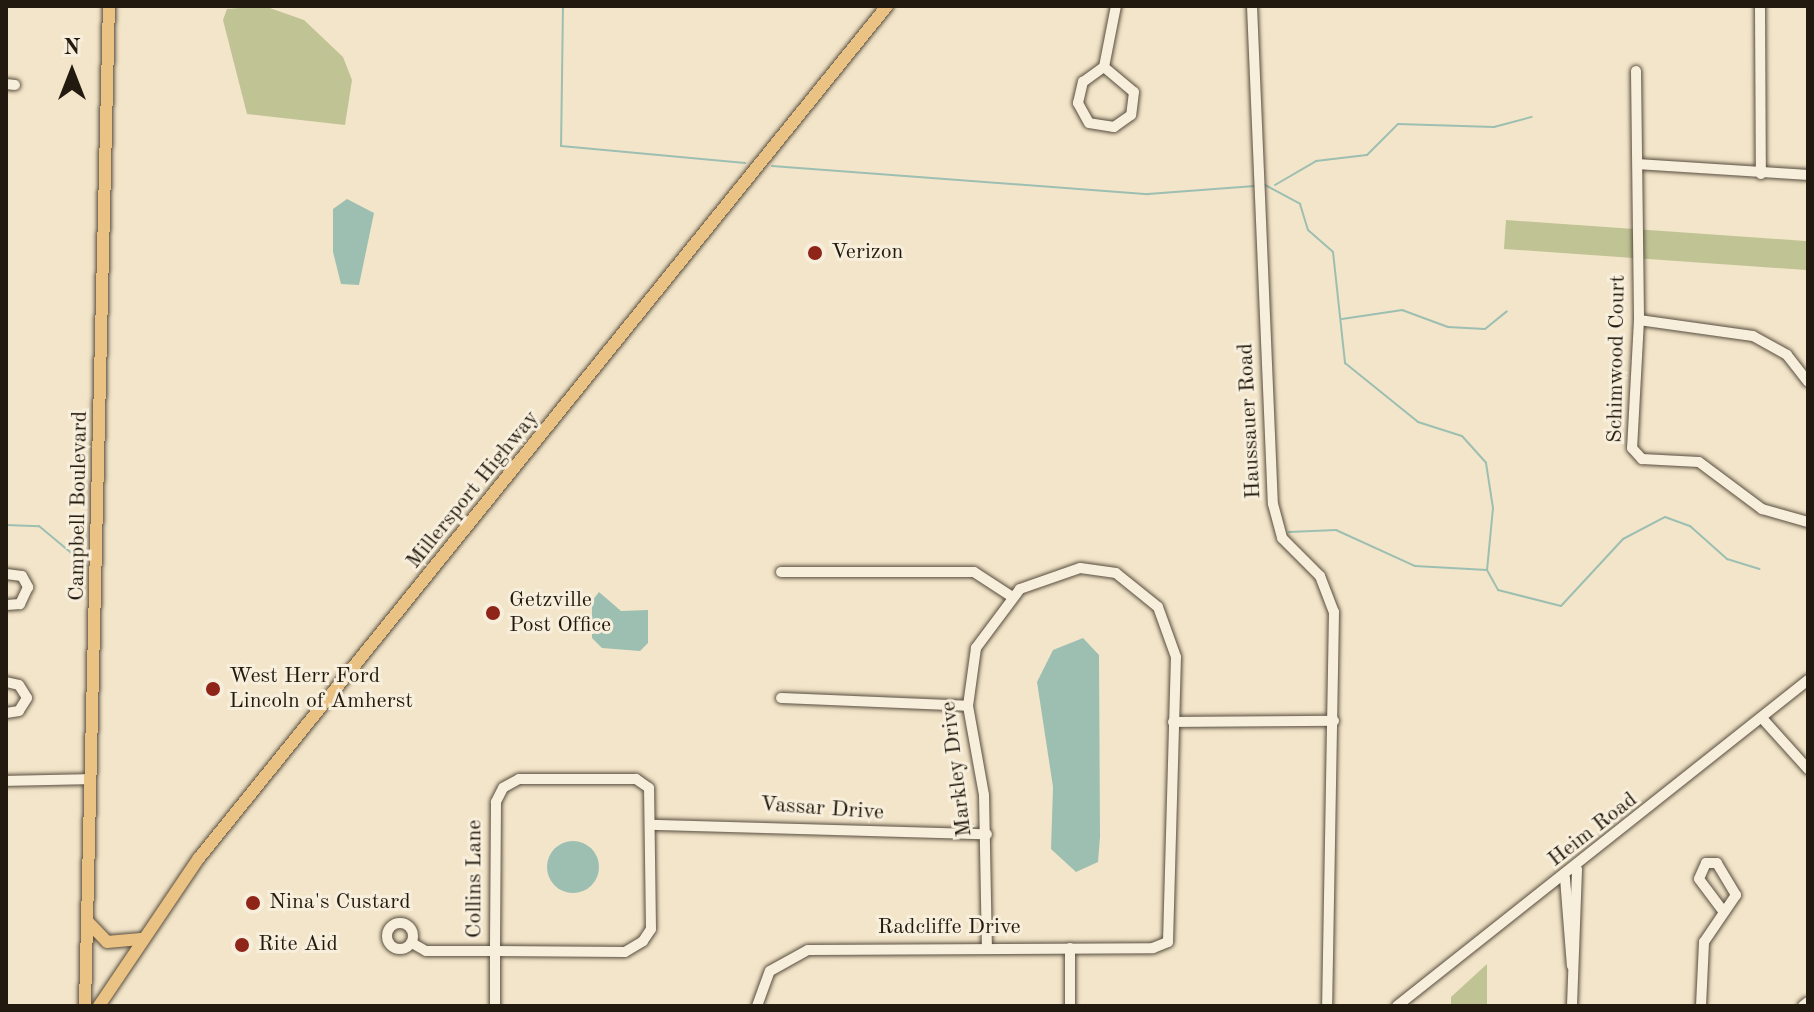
<!DOCTYPE html>
<style>
body{margin:0}
#map{position:relative;width:1814px;height:1012px;overflow:hidden;background:#f3e5c9;font-family:"Old Standard TT",serif}
div>[style]{position:absolute}
[style*='--x']{left:calc(var(--x)*1px);top:calc(var(--y)*1px);width:calc(var(--w)*1px);rotate:calc(var(--a)*1deg)}
.green>*{inset:0;background:#c0c393;transform-origin:0 0}
.water>*{inset:0;background:#9cbfb2}
.round{border-radius:50%}
.stream>*{height:2px;margin:-1px;padding:0 1px;transform-origin:1px;border-radius:1px;background:#9cbfb2}
.roads{filter:drop-shadow(0 0 2px #574d3e) drop-shadow(0 0 2px #574d3e)}
.minor>*{height:10px;margin:-5px;padding:0 5px;transform-origin:5px;border-radius:5px;background:#f7eedc}
.minor>.ring{margin:-5px;padding:0;box-sizing:content-box;background:none;border:10px solid #f7eedc;border-radius:50%}
.major>*{height:12px;margin:-6px;padding:0 6px;transform-origin:6px;border-radius:6px;background:#eac284}
.dots>*{width:22px;height:22px;translate:-50% -50%;box-sizing:border-box;border:4px solid #f7eedc;border-radius:50%}
span{translate:-50% -50%;white-space:nowrap;text-align:center;line-height:1.15;-webkit-text-stroke:6px #f7eedc;paint-order:stroke}
.poi-label{font-size:22px;color:#231a0f}
.left{translate:0 -50%;text-align:left}
.street-label{font-size:22px;color:#231a0f}
.frame{position:absolute;inset:0;border:8px solid #231a0f;pointer-events:none}
.north{position:absolute;left:32px;top:32px;width:80px;height:80px;-webkit-text-stroke:6px #f7eedc;paint-order:stroke;rotate:0deg;font-size:22px;font-weight:700;line-height:32px;text-align:center;color:#231a0f}
.north::after{content:'';display:block;margin:auto;width:28px;height:36px;background:#231a0f;clip-path:polygon(50% 0,100% 100%,50% 72%,0 100%)}
</style>
<div id="map">
<div class="green">
<i style="clip-path:polygon(264px 6px,304px 20px,343px 57px,352px 80px,345px 125px,247px 114px,223px 20px,227px 9px)"></i>
<i style="left:1506px;top:220px;width:303px;height:29px;rotate:4deg"></i>
<i style="clip-path:polygon(1487px 964px,1487px 1006px,1451px 1006px,1451px 997px)"></i>
</div>
<div class="water">
<i style="clip-path:polygon(347px 199px,374px 213px,359px 285px,341px 284px,333px 252px,333px 209px)"></i>
<i style="clip-path:polygon(599px 592px,621px 611px,648px 610px,648px 643px,640px 651px,602px 648px,592px 638px,592px 601px)"></i>
<i style="clip-path:polygon(1083px 638px,1099px 655px,1100px 837px,1098px 862px,1076px 872px,1051px 849px,1053px 787px,1037px 682px,1053px 650px)"></i>
<i class="round" style="left:547px;top:841px;width:52px;height:52px"></i>
</div>
<div class="stream">
<i style="--x:563;--y:6;--w:140;--a:90.8"></i>
<i style="--x:561;--y:146;--w:185;--a:5.3"></i>
<i style="--x:1488;--y:6;--w:11;--a:0"></i>
<i style="--x:772;--y:166;--w:377;--a:4.3"></i>
<i style="--x:1148;--y:194;--w:107;--a:-4.3"></i>
<i style="--x:1265;--y:185;--w:40;--a:28"></i>
<i style="--x:1300;--y:204;--w:27;--a:73"></i>
<i style="--x:1308;--y:230;--w:33;--a:41"></i>
<i style="--x:1333;--y:252;--w:112;--a:83.8"></i>
<i style="--x:1345;--y:363;--w:94;--a:38.9"></i>
<i style="--x:1418;--y:422;--w:46;--a:17.7"></i>
<i style="--x:1462;--y:436;--w:36;--a:48"></i>
<i style="--x:1486;--y:463;--w:46;--a:81.2"></i>
<i style="--x:1493;--y:508;--w:62;--a:95.5"></i>
<i style="--x:1487;--y:570;--w:23;--a:61"></i>
<i style="--x:1498;--y:590;--w:65;--a:14.3"></i>
<i style="--x:1561;--y:606;--w:91;--a:-47.2"></i>
<i style="--x:1623;--y:539;--w:47;--a:-27.6"></i>
<i style="--x:1665;--y:517;--w:27;--a:20"></i>
<i style="--x:1690;--y:526;--w:50;--a:41.7"></i>
<i style="--x:1727;--y:559;--w:34;--a:17"></i>
<i style="--x:1275;--y:185;--w:48;--a:-30.3"></i>
<i style="--x:1316;--y:161;--w:51;--a:-6.7"></i>
<i style="--x:1367;--y:155;--w:44;--a:-45"></i>
<i style="--x:1398;--y:124;--w:96;--a:1.8"></i>
<i style="--x:1494;--y:127;--w:39;--a:-15"></i>
<i style="--x:1342;--y:319;--w:61;--a:-8.5"></i>
<i style="--x:1402;--y:310;--w:49;--a:20.3"></i>
<i style="--x:1448;--y:327;--w:37;--a:3"></i>
<i style="--x:1485;--y:329;--w:28;--a:-39"></i>
<i style="--x:6;--y:339;--w:201;--a:-90"></i>
<i style="--x:6;--y:525;--w:33;--a:2"></i>
<i style="--x:39;--y:526;--w:62;--a:39.8"></i>
<i style="--x:1289;--y:532;--w:47;--a:-2.4"></i>
<i style="--x:1336;--y:530;--w:87;--a:24.5"></i>
<i style="--x:1415;--y:566;--w:72;--a:3.2"></i>
</div>
<div class="roads">
<div class="minor">
<i style="--x:1252;--y:6;--w:498;--a:87.6"></i>
<i style="--x:1273;--y:504;--w:35;--a:75"></i>
<i style="--x:1282;--y:538;--w:54;--a:45"></i>
<i style="--x:1320;--y:576;--w:39;--a:69"></i>
<i style="--x:1334;--y:612;--w:394;--a:91"></i>
<i style="--x:1760;--y:6;--w:168;--a:89.7"></i>
<i style="--x:1104;--y:67;--w:39;--a:40"></i>
<i style="--x:1134;--y:92;--w:23;--a:97"></i>
<i style="--x:1131;--y:115;--w:21;--a:145"></i>
<i style="--x:1114;--y:127;--w:25;--a:-171"></i>
<i style="--x:1089;--y:123;--w:23;--a:-119"></i>
<i style="--x:1078;--y:103;--w:22;--a:-77"></i>
<i style="--x:1083;--y:82;--w:26;--a:-36"></i>
<i style="--x:1104;--y:67;--w:62;--a:-78.9"></i>
<i style="--x:1636;--y:71;--w:249;--a:89.3"></i>
<i style="--x:1639;--y:320;--w:128;--a:93.1"></i>
<i style="--x:1632;--y:448;--w:15;--a:48"></i>
<i style="--x:1642;--y:459;--w:57;--a:3"></i>
<i style="--x:1699;--y:462;--w:79;--a:36.7"></i>
<i style="--x:1762;--y:509;--w:48;--a:15.8"></i>
<i style="--x:6;--y:84;--w:9;--a:6"></i>
<i style="--x:1638;--y:164;--w:170;--a:3.7"></i>
<i style="--x:1639;--y:320;--w:115;--a:8"></i>
<i style="--x:1753;--y:336;--w:39;--a:29"></i>
<i style="--x:1787;--y:355;--w:34;--a:52"></i>
<i style="--x:781;--y:572;--w:193;--a:0"></i>
<i style="--x:974;--y:572;--w:44;--a:33"></i>
<i style="--x:6;--y:574;--w:16;--a:7"></i>
<i style="--x:22;--y:576;--w:13;--a:61"></i>
<i style="--x:28;--y:587;--w:19;--a:115"></i>
<i style="--x:20;--y:604;--w:14;--a:176"></i>
<i style="--x:6;--y:682;--w:13;--a:13"></i>
<i style="--x:19;--y:685;--w:15;--a:58"></i>
<i style="--x:27;--y:698;--w:15;--a:122"></i>
<i style="--x:19;--y:711;--w:13;--a:171"></i>
<i style="--x:781;--y:698;--w:187;--a:2.4"></i>
<i style="--x:1762;--y:718;--w:69;--a:48"></i>
<i style="--x:1173;--y:722;--w:161;--a:-0.4"></i>
<i style="--x:6;--y:781;--w:85;--a:-1.3"></i>
<i style="--x:655;--y:825;--w:332;--a:1.6"></i>
<i style="--x:1565;--y:878;--w:88;--a:85.5"></i>
<i class="ring" style="left:387px;top:923px;width:16px;height:16px"></i>
<i style="--x:412;--y:943;--w:16;--a:30"></i>
<i style="--x:426;--y:951;--w:69;--a:0"></i>
<i style="--x:495;--y:951;--w:130;--a:0.4"></i>
<i style="--x:625;--y:952;--w:21;--a:-31"></i>
<i style="--x:643;--y:941;--w:14;--a:-56"></i>
<i style="--x:651;--y:929;--w:141;--a:-90.8"></i>
<i style="--x:649;--y:788;--w:16;--a:-145"></i>
<i style="--x:636;--y:779;--w:117;--a:180"></i>
<i style="--x:519;--y:779;--w:18;--a:151"></i>
<i style="--x:503;--y:788;--w:16;--a:117"></i>
<i style="--x:496;--y:802;--w:149;--a:90.4"></i>
<i style="--x:495;--y:951;--w:55;--a:90"></i>
<i style="--x:1070;--y:948;--w:58;--a:90"></i>
<i style="--x:757;--y:1006;--w:37;--a:-70"></i>
<i style="--x:770;--y:971;--w:43;--a:-28.9"></i>
<i style="--x:808;--y:950;--w:345;--a:-0.3"></i>
<i style="--x:1153;--y:948;--w:16;--a:-22"></i>
<i style="--x:1168;--y:942;--w:285;--a:-88.4"></i>
<i style="--x:1176;--y:657;--w:53;--a:-109.8"></i>
<i style="--x:1158;--y:607;--w:54;--a:-141"></i>
<i style="--x:1116;--y:573;--w:36;--a:-172"></i>
<i style="--x:1080;--y:568;--w:64;--a:160.7"></i>
<i style="--x:1020;--y:589;--w:74;--a:126.7"></i>
<i style="--x:976;--y:648;--w:59;--a:97.9"></i>
<i style="--x:968;--y:706;--w:90;--a:79.8"></i>
<i style="--x:984;--y:795;--w:152;--a:88.9"></i>
<i style="--x:1397;--y:1006;--w:525;--a:-38.42"></i>
<i style="--x:1572;--y:1006;--w:137;--a:-87.9"></i>
<i style="--x:1701;--y:1006;--w:64;--a:-87.3"></i>
<i style="--x:1704;--y:942;--w:57;--a:-55.8"></i>
<i style="--x:1736;--y:895;--w:37;--a:-121"></i>
<i style="--x:1717;--y:863;--w:11;--a:180"></i>
<i style="--x:1706;--y:863;--w:17;--a:114"></i>
<i style="--x:1699;--y:879;--w:39;--a:53"></i>
<i style="--x:1803;--y:1006;--w:6;--a:-39"></i>
</div>
<div class="major">
<i style="--x:87;--y:921;--w:29;--a:46"></i>
<i style="--x:107;--y:942;--w:34;--a:-5"></i>
<i style="--x:85;--y:1006;--w:1000;--a:-88.63"></i>
<i style="--x:99;--y:1006;--w:179;--a:-56"></i>
<i style="--x:199;--y:858;--w:1095;--a:-51.08"></i>
</div>
</div>
<div class="dots">
<i style="left:815px;top:253px;background:#8f2418"></i>
<i style="left:493px;top:613px;background:#8f2418"></i>
<i style="left:213px;top:689px;background:#8f2418"></i>
<i style="left:253px;top:903px;background:#8f2418"></i>
<i style="left:242px;top:945px;background:#8f2418"></i>
</div>
<div class="poi-label">
<span class="left" style="left:831px;top:253px">Verizon</span>
<span class="left" style="left:509px;top:613px">Getzville<br>Post Office</span>
<span class="left" style="left:229px;top:689px">West Herr Ford<br>Lincoln of Amherst</span>
<span class="left" style="left:269px;top:903px">Nina's Custard</span>
<span class="left" style="left:258px;top:945px">Rite Aid</span>
</div>
<div class="street-label">
<span style="left:1617px;top:359px;rotate:-89deg">Schimwood Court</span>
<span style="left:1250px;top:421px;rotate:-93deg">Haussauer Road</span>
<span style="left:473px;top:490px;rotate:-51deg">Millersport Highway</span>
<span style="left:79px;top:506px;rotate:-89deg">Campbell Boulevard</span>
<span style="left:957px;top:769px;rotate:-97deg">Markley Drive</span>
<span style="left:822px;top:809px;rotate:4deg">Vassar Drive</span>
<span style="left:1593px;top:830px;rotate:-38deg">Heim Road</span>
<span style="left:475px;top:879px;rotate:-90deg">Collins Lane</span>
<span style="left:949px;top:928px">Radcliffe Drive</span>
</div>
<div class="frame"></div>
<div class="north">N</div>
</div>
